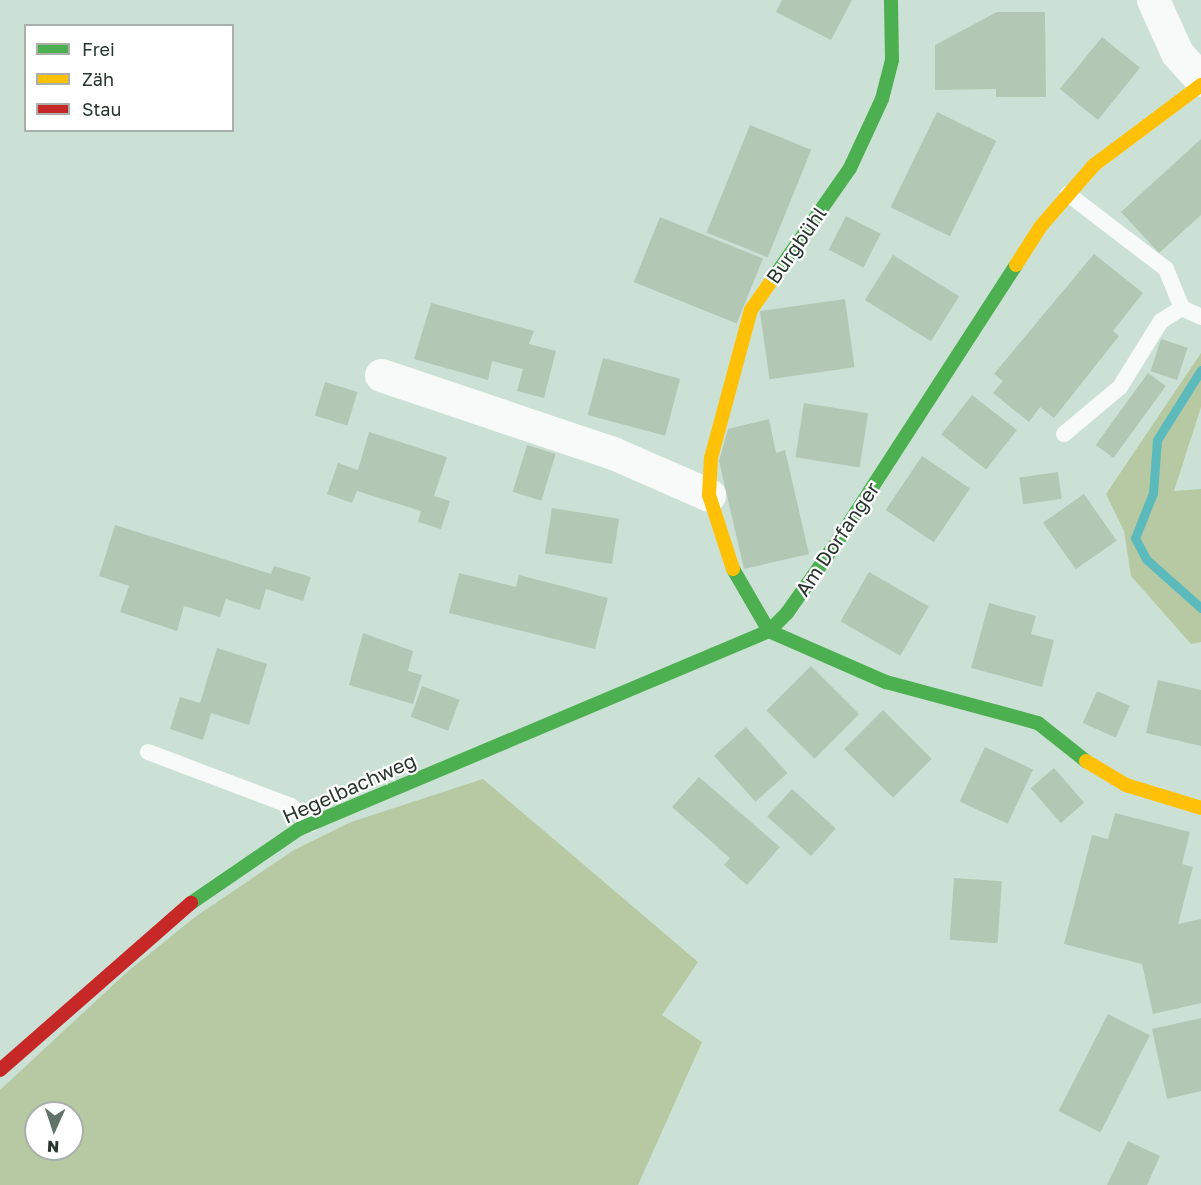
<!DOCTYPE html>
<meta charset="utf-8">
<style>
body{margin:0}
#map{position:relative;width:1201px;height:1185px;overflow:hidden;background:#cce1d5;font-family:"Golos Text",sans-serif}
div>[style]{position:absolute}
[style*='--x']{left:calc(var(--x)*1px);top:calc(var(--y)*1px);width:calc(var(--w)*1px);rotate:calc(var(--a)*1deg)}
.green>*{inset:0;background:#b7c9a2}
.stream>*{height:9px;margin:-4.5px;padding:0 4.5px;transform-origin:4.5px;border-radius:4.5px;background:#5cbabc}
.building>*{inset:0;background:#b3c7b5;transform-origin:0 0}
.lane>*{height:16px;margin:-8px;padding:0 8px;transform-origin:8px;border-radius:8px;background:#f7faf9}
.street>*{height:33px;margin:-16.5px;padding:0 16.5px;transform-origin:16.5px;border-radius:16.5px;background:#f7faf9}
.fast>*{height:14px;margin:-7px;padding:0 7px;transform-origin:7px;border-radius:7px;background:#4caf50}
.slow>*{height:14px;margin:-7px;padding:0 7px;transform-origin:7px;border-radius:7px;background:#ffc107}
.jam>*{height:14px;margin:-7px;padding:0 7px;transform-origin:7px;border-radius:7px;background:#c62828}
span{translate:-50% -50%;white-space:nowrap;text-align:center;line-height:1.15;-webkit-text-stroke:4.5px #fff;paint-order:stroke}
.street-label{font-size:20px;color:#27362e}
.legend{position:absolute;left:24px;top:24px;width:210px;height:108px;box-sizing:border-box;background:#fff;border:2px solid #a9afab;margin:0;padding:8px 10px;list-style:none;font-size:18px;color:#27362e}
.legend li{display:flex;align-items:center;gap:12px;height:30px}
.legend b{width:30px;border:2px solid #a9afab}
.north{position:absolute;left:24px;top:1101px;width:60px;height:60px;box-sizing:border-box;background:#fff;border:2px solid #a9afab;border-radius:50%;rotate:183deg;font-size:16px;font-weight:700;line-height:24px;text-align:center;color:#27362e}
.north::after{content:'';display:block;margin:auto;width:21px;height:27px;background:#617268;clip-path:polygon(50% 0,100% 100%,50% 72%,0 100%)}
</style>
<div id="map">
<div class="green">
<i style="clip-path:polygon(1201px 353px,1201px 407px,1174px 491px,1201px 489px,1201px 642px,1191px 644px,1131px 576px,1124px 531px,1106px 494px)"></i>
<i style="clip-path:polygon(evenodd,483px 779px,698px 962px,662px 1015px,702px 1042px,638px 1185px,0 1185px,0 1090px,127px 972px,195px 917px,294px 850px,351px 822px,483px 779px,36px 1113px,72px 1113px,72px 1149px,36px 1149px,36px 1113px)"></i>
</div>
<div class="stream">
<i style="--x:1201;--y:370;--w:83;--a:122.2"></i>
<i style="--x:1157;--y:440;--w:53;--a:94.3"></i>
<i style="--x:1153;--y:493;--w:48;--a:111.8"></i>
<i style="--x:1135;--y:538;--w:24;--a:62"></i>
<i style="--x:1146;--y:559;--w:74;--a:41.7"></i>
</div>
<div class="building">
<i style="clip-path:polygon(782px 0,852px 0,831px 40px,776px 12px)"></i>
<i style="clip-path:polygon(997px 12px,1045px 12px,1046px 97px,996px 97px,996px 89px,935px 90px,935px 45px)"></i>
<i style="left:1102px;top:37px;width:49px;height:67px;rotate:39deg"></i>
<i style="left:937px;top:112px;width:66px;height:106px;rotate:26deg"></i>
<i style="left:750px;top:125px;width:66px;height:116px;rotate:22deg"></i>
<i style="clip-path:polygon(1201px 139px,1201px 215px,1159px 253px,1121px 212px)"></i>
<i style="left:846px;top:216px;width:39px;height:38px;rotate:27deg"></i>
<i style="left:660px;top:217px;width:111px;height:70px;rotate:22deg"></i>
<i style="clip-path:polygon(1094px 254px,1143px 293px,1113px 331px,1119px 336px,1054px 418px,1040px 407px,1029px 422px,993px 393px,1003px 381px,994px 374px)"></i>
<i style="left:893px;top:255px;width:78px;height:53px;rotate:32deg"></i>
<i style="left:845px;top:299px;width:69px;height:86px;rotate:82deg"></i>
<i style="clip-path:polygon(431px 303px,534px 331px,529px 344px,556px 351px,544px 398px,517px 391px,523px 369px,492px 361px,488px 380px,414px 359px)"></i>
<i style="left:1161px;top:339px;width:28px;height:34px;rotate:18deg"></i>
<i style="left:603px;top:358px;width:80px;height:59px;rotate:15deg"></i>
<i style="left:1148px;top:373px;width:22px;height:89px;rotate:36deg"></i>
<i style="left:325px;top:382px;width:34px;height:35px;rotate:17deg"></i>
<i style="left:972px;top:395px;width:57px;height:50px;rotate:38deg"></i>
<i style="left:804px;top:403px;width:65px;height:55px;rotate:9deg"></i>
<i style="clip-path:polygon(769px 419px,776px 453px,785px 450px,809px 554px,744px 569px,719px 461px,728px 429px)"></i>
<i style="clip-path:polygon(369px 432px,447px 457px,434px 496px,450px 501px,441px 529px,418px 522px,421px 511px,357px 491px,352px 503px,327px 494px,338px 463px,358px 470px)"></i>
<i style="left:527px;top:445px;width:30px;height:49px;rotate:17deg"></i>
<i style="left:922px;top:456px;width:58px;height:65px;rotate:34deg"></i>
<i style="left:1058px;top:472px;width:27px;height:39px;rotate:82deg"></i>
<i style="left:1084px;top:494px;width:57px;height:50px;rotate:55deg"></i>
<i style="left:552px;top:508px;width:68px;height:46px;rotate:9deg"></i>
<i style="clip-path:polygon(115px 525px,271px 574px,274px 566px,311px 577px,303px 601px,266px 589px,260px 610px,226px 599px,220px 617px,184px 606px,177px 631px,120px 612px,129px 586px,99px 576px)"></i>
<i style="left:869px;top:572px;width:69px;height:57px;rotate:30deg"></i>
<i style="clip-path:polygon(459px 573px,516px 587px,519px 575px,608px 598px,595px 649px,449px 613px)"></i>
<i style="clip-path:polygon(989px 603px,1036px 616px,1031px 634px,1054px 640px,1042px 687px,971px 668px)"></i>
<i style="clip-path:polygon(363px 633px,413px 651px,408px 671px,422px 675px,413px 704px,349px 685px)"></i>
<i style="clip-path:polygon(217px 648px,267px 664px,249px 725px,211px 713px,203px 740px,170px 729px,180px 697px,200px 703px)"></i>
<i style="left:811px;top:666px;width:68px;height:63px;rotate:45deg"></i>
<i style="clip-path:polygon(1158px 680px,1201px 690px,1201px 746px,1146px 733px)"></i>
<i style="left:422px;top:686px;width:40px;height:33px;rotate:20deg"></i>
<i style="left:1097px;top:691px;width:36px;height:35px;rotate:24deg"></i>
<i style="left:883px;top:710px;width:69px;height:55px;rotate:45deg"></i>
<i style="left:746px;top:727px;width:62px;height:43px;rotate:48deg"></i>
<i style="left:985px;top:747px;width:53px;height:60px;rotate:25deg"></i>
<i style="left:1054px;top:768px;width:46px;height:31px;rotate:49deg"></i>
<i style="clip-path:polygon(699px 777px,780px 847px,747px 885px,724px 865px,730px 858px,672px 807px)"></i>
<i style="left:792px;top:789px;width:59px;height:37px;rotate:42deg"></i>
<i style="clip-path:polygon(1115px 813px,1190px 832px,1182px 864px,1193px 867px,1178px 924px,1201px 919px,1201px 1003px,1153px 1014px,1142px 964px,1064px 944px,1092px 835px,1108px 839px)"></i>
<i style="left:954px;top:878px;width:48px;height:62px;rotate:4deg"></i>
<i style="left:1108px;top:1014px;width:47px;height:109px;rotate:27deg"></i>
<i style="clip-path:polygon(1201px 1018px,1201px 1091px,1167px 1099px,1152px 1029px)"></i>
<i style="clip-path:polygon(1128px 1141px,1160px 1156px,1147px 1185px,1107px 1185px)"></i>
</div>
<div class="lane">
<i style="--x:1068;--y:194;--w:123;--a:37.4"></i>
<i style="--x:1166;--y:269;--w:42;--a:67.7"></i>
<i style="--x:1182;--y:308;--w:21;--a:25"></i>
<i style="--x:1064;--y:434;--w:73;--a:-40"></i>
<i style="--x:1120;--y:387;--w:78;--a:-58.2"></i>
<i style="--x:1161;--y:321;--w:25;--a:-32"></i>
<i style="--x:148;--y:752;--w:153;--a:20.7"></i>
<i style="--x:291;--y:806;--w:27;--a:42"></i>
</div>
<div class="street">
<i style="--x:1153;--y:0;--w:58;--a:65.6"></i>
<i style="--x:1177;--y:53;--w:36;--a:48"></i>
<i style="--x:381;--y:375;--w:245;--a:18.6"></i>
<i style="--x:613;--y:453;--w:105;--a:23.6"></i>
</div>
<div class="fast">
<i style="--x:1016;--y:265;--w:326;--a:122.9"></i>
<i style="--x:839;--y:539;--w:90;--a:125.1"></i>
<i style="--x:787;--y:613;--w:25;--a:135"></i>
<i style="--x:769;--y:631;--w:128;--a:23.6"></i>
<i style="--x:886;--y:682;--w:157;--a:15.1"></i>
<i style="--x:1038;--y:723;--w:61;--a:38.4"></i>
<i style="--x:774;--y:277;--w:133;--a:-55.1"></i>
<i style="--x:850;--y:168;--w:76;--a:-65.1"></i>
<i style="--x:882;--y:99;--w:40;--a:-75.6"></i>
<i style="--x:892;--y:60;--w:60;--a:-91"></i>
<i style="--x:191;--y:903;--w:131;--a:-34.4"></i>
<i style="--x:299;--y:829;--w:510;--a:-22.84"></i>
<i style="--x:769;--y:631;--w:72;--a:-120.1"></i>
</div>
<div class="slow">
<i style="--x:1016;--y:265;--w:46;--a:-57.3"></i>
<i style="--x:1041;--y:226;--w:81;--a:-49"></i>
<i style="--x:1094;--y:165;--w:134;--a:-36.8"></i>
<i style="--x:733;--y:569;--w:78;--a:-108"></i>
<i style="--x:709;--y:495;--w:37;--a:-87"></i>
<i style="--x:711;--y:458;--w:153;--a:-74.9"></i>
<i style="--x:751;--y:310;--w:40;--a:-55.1"></i>
<i style="--x:1086;--y:761;--w:47;--a:31"></i>
<i style="--x:1126;--y:785;--w:78;--a:17"></i>
</div>
<div class="jam">
<i style="--x:0;--y:1070;--w:254;--a:-41.2"></i>
</div>
<div class="street-label">
<span style="left:796px;top:245px;rotate:-55deg">Burgbühl</span>
<span style="left:837px;top:539px;rotate:-56deg">Am Dorfanger</span>
<span style="left:349px;top:788px;rotate:-24deg">Hegelbachweg</span>
</div>
<ul class="legend">
<li><b style="height:8px;background:#4caf50"></b>Frei</li>
<li><b style="height:8px;background:#ffc107"></b>Zäh</li>
<li><b style="height:8px;background:#c62828"></b>Stau</li>
</ul>
<div class="north">N</div>
</div>
